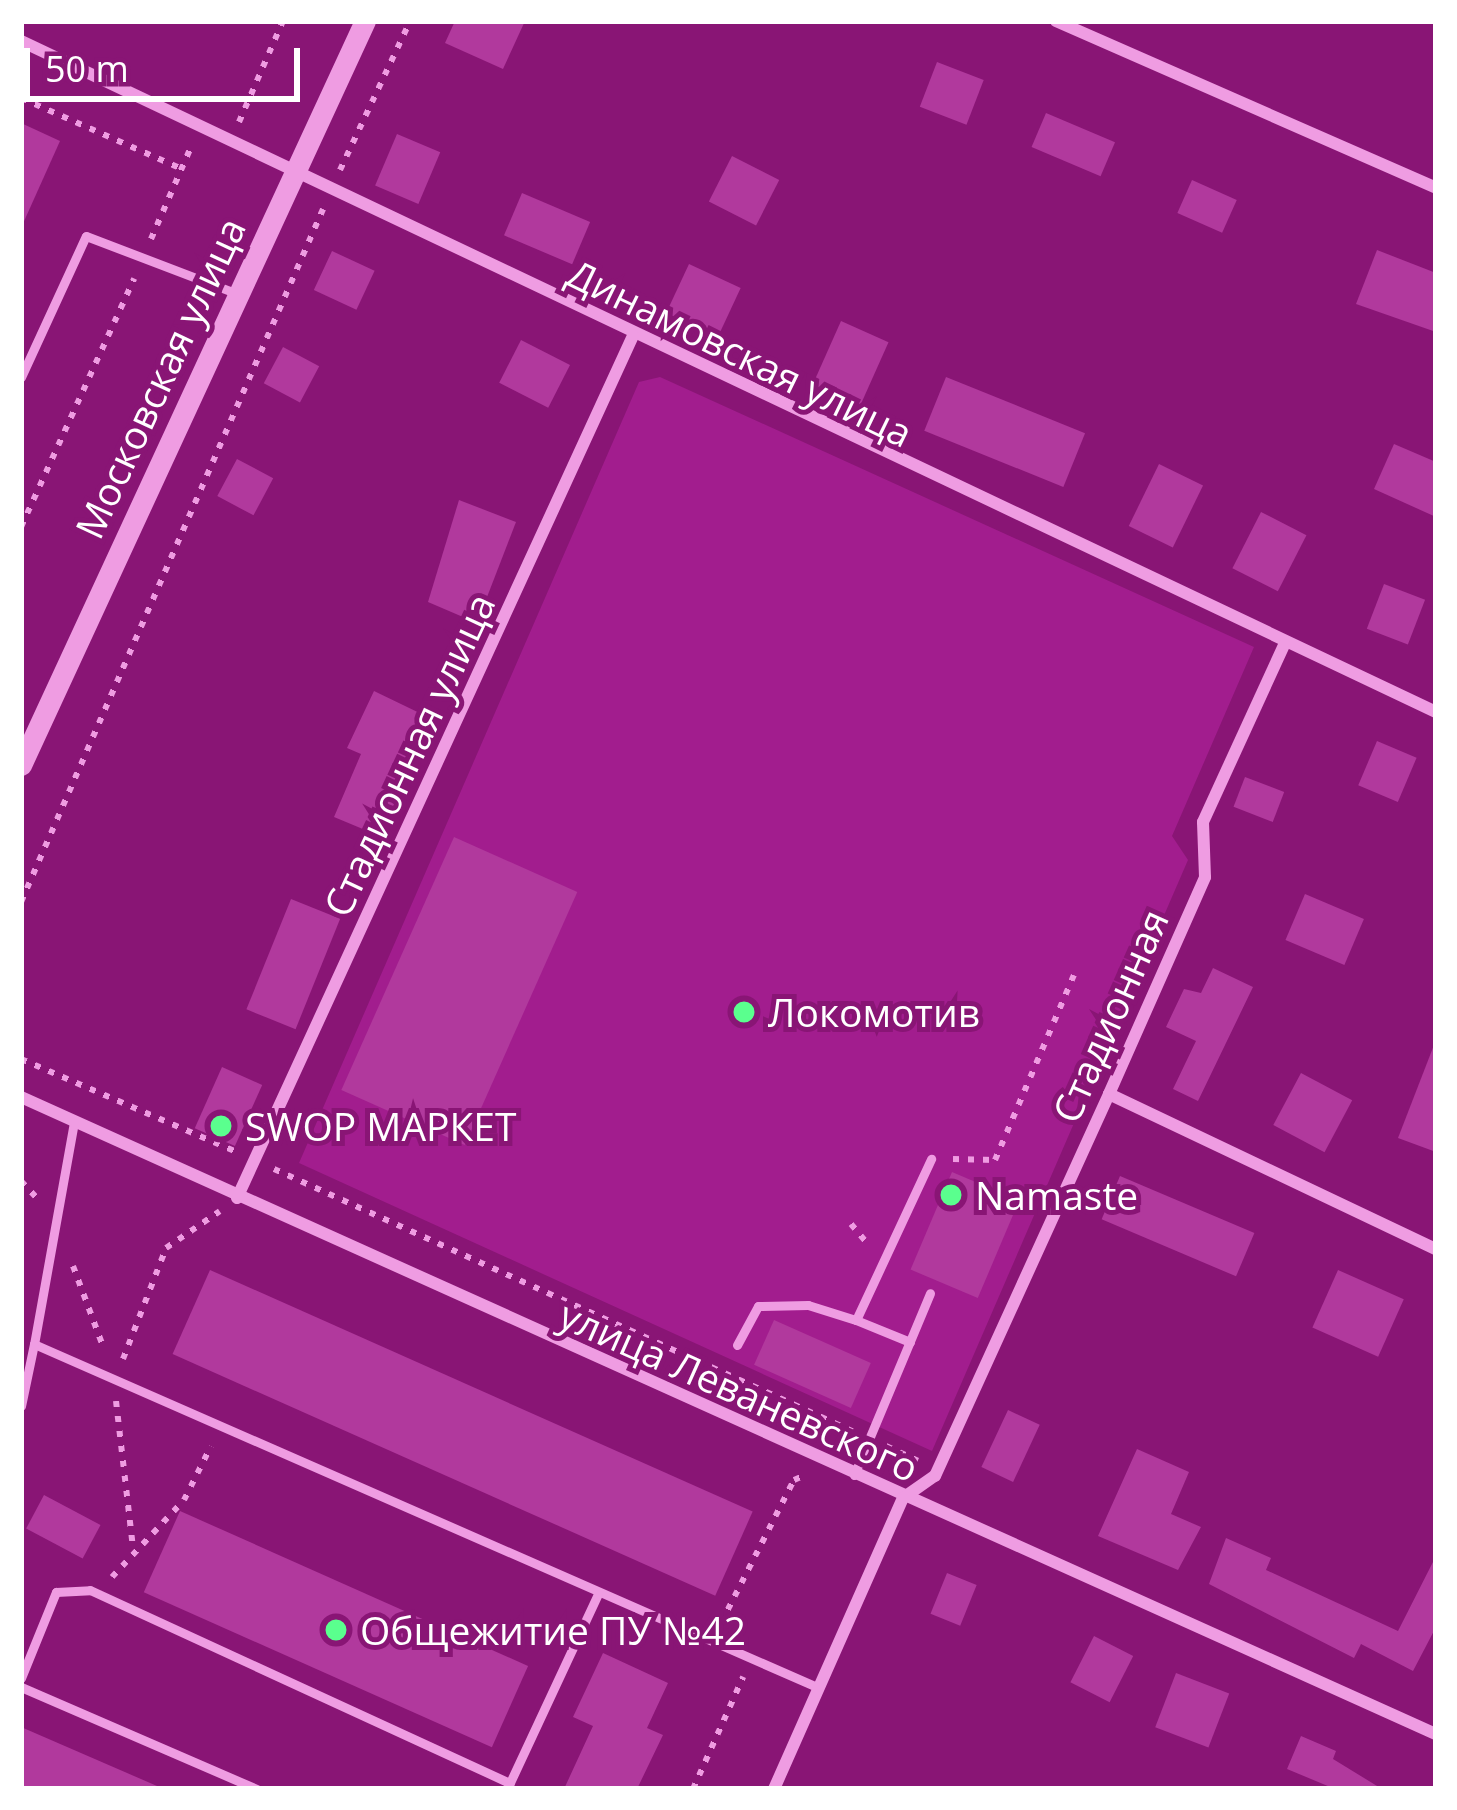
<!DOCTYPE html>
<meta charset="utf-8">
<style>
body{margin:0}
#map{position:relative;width:1457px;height:1810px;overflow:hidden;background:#891575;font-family:"Open Sans",sans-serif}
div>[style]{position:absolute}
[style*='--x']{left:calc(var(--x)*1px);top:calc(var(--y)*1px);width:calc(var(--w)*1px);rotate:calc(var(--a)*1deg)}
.green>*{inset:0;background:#a21d8e}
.building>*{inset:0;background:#b1399d;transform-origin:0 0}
.path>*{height:6px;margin-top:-3px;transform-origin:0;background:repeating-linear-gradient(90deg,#ef9ce2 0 6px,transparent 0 15px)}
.service>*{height:9px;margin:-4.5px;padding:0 4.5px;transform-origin:4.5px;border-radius:4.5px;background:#ef9ce2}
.minor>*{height:12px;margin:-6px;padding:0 6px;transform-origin:6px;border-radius:6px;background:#ef9ce2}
.tertiary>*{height:21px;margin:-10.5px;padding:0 10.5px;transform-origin:10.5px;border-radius:10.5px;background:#ef9ce2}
.dots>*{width:33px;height:33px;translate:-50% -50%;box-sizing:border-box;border:6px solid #891575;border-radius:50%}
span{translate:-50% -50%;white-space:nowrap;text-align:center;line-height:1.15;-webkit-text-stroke:10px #891575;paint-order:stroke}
.street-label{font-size:39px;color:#fff}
.poi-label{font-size:39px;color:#fff}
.left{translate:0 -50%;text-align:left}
.frame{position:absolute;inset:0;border:24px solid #fff;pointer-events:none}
.scale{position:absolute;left:24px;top:48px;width:276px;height:54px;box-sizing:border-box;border:6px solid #fff;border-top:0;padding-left:15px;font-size:36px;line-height:42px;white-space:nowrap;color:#fff;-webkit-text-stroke:9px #891575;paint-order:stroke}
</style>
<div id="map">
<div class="green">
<i style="clip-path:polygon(660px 377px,1254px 647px,1172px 836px,1188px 860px,932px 1451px,299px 1163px,639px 382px)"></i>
</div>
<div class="building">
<i style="clip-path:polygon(455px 21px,525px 21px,503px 69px,445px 43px)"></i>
<i style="left:937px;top:62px;width:50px;height:48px;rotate:21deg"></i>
<i style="left:1046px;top:113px;width:75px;height:37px;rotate:23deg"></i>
<i style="clip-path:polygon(21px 123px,60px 141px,21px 228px)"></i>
<i style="left:397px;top:134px;width:47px;height:56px;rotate:23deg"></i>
<i style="left:732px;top:156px;width:53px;height:51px;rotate:27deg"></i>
<i style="left:1192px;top:180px;width:49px;height:36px;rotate:24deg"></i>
<i style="left:522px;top:193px;width:74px;height:46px;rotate:23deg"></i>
<i style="clip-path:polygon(1377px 250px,1436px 273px,1436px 332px,1356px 304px)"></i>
<i style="left:332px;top:251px;width:47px;height:43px;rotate:25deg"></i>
<i style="left:689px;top:264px;width:57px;height:54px;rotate:25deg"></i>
<i style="left:841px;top:321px;width:52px;height:70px;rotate:24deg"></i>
<i style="left:521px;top:340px;width:55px;height:48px;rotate:27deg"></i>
<i style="left:283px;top:347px;width:41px;height:41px;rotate:28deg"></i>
<i style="left:946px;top:377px;width:150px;height:58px;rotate:22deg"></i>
<i style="clip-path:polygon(1394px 444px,1436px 462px,1436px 517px,1374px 489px)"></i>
<i style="left:237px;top:459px;width:41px;height:42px;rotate:28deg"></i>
<i style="left:1159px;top:464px;width:49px;height:69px;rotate:26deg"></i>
<i style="clip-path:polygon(459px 500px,516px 522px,477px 623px,428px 602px)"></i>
<i style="left:1261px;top:512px;width:51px;height:63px;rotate:27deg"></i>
<i style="left:1384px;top:584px;width:44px;height:48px;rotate:21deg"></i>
<i style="clip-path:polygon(374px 691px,432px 719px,382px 837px,334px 817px,361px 754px,347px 748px)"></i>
<i style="left:1377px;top:741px;width:43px;height:48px;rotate:23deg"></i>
<i style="left:1245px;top:777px;width:42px;height:32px;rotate:21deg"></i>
<i style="left:454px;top:837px;width:135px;height:277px;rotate:24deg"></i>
<i style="left:1305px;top:894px;width:64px;height:50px;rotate:23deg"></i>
<i style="left:291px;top:899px;width:53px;height:119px;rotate:22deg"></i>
<i style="clip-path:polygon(1213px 968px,1253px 987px,1198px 1101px,1173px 1089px,1196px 1041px,1166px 1027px,1184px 989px,1201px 993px)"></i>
<i style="clip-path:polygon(1434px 1045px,1436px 1046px,1436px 1152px,1398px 1138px)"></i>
<i style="left:222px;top:1067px;width:44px;height:67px;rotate:24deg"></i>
<i style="left:1301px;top:1073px;width:58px;height:59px;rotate:28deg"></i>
<i style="left:952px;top:1172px;width:73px;height:106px;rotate:23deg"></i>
<i style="left:1120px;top:1176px;width:146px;height:47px;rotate:23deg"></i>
<i style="left:210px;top:1270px;width:594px;height:92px;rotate:24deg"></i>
<i style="left:1338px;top:1270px;width:72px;height:63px;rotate:24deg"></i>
<i style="left:774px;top:1320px;width:106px;height:49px;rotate:24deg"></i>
<i style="left:1008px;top:1410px;width:35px;height:63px;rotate:25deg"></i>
<i style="clip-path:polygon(1137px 1449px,1189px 1472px,1171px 1514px,1201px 1527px,1178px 1570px,1098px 1536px)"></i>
<i style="left:44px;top:1495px;width:64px;height:38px;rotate:28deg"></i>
<i style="left:180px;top:1511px;width:381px;height:89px;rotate:24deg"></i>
<i style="clip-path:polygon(1226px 1538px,1271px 1558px,1266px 1570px,1398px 1631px,1436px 1556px,1436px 1627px,1413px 1671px,1361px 1644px,1354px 1658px,1209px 1584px)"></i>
<i style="left:947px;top:1573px;width:32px;height:44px;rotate:22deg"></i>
<i style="left:1094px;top:1636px;width:44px;height:52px;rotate:27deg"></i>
<i style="clip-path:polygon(603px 1653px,668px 1683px,647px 1728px,663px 1735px,637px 1789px,564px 1789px,593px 1726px,573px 1717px)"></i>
<i style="left:1176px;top:1673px;width:57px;height:58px;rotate:21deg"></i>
<i style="clip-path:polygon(21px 1727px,164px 1789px,21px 1789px)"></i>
<i style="clip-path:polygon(1301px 1736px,1336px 1751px,1333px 1759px,1382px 1789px,1335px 1789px,1287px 1769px)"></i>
</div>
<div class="path">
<i style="--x:21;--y:98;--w:176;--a:23.8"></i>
<i style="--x:239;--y:122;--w:110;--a:-66.5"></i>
<i style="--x:340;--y:170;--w:165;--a:-64.8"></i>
<i style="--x:151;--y:239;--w:100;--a:-66.5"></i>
<i style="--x:21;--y:527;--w:273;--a:-65.5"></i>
<i style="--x:21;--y:902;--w:756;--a:-66.45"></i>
<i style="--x:21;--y:1059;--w:233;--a:23.3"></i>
<i style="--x:953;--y:1159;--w:42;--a:1.4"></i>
<i style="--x:995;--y:1160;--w:201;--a:-66.9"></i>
<i style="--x:274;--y:1169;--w:635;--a:24.38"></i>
<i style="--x:21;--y:1181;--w:22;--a:47"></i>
<i style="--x:851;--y:1224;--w:26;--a:50"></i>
<i style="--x:73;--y:1266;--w:89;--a:69.5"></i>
<i style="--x:123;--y:1359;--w:119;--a:-68.8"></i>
<i style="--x:166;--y:1248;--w:65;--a:-34.4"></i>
<i style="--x:116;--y:1401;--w:149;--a:83.4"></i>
<i style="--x:886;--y:1446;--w:35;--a:25"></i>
<i style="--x:112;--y:1577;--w:105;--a:-46.9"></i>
<i style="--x:184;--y:1500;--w:60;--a:-63.4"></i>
<i style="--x:721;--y:1623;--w:161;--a:-63"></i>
<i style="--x:794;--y:1480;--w:12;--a:-24"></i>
<i style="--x:693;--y:1789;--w:123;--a:-65.9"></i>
</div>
<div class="service">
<i style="--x:21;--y:377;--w:155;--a:-65.3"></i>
<i style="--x:86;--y:236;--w:163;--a:20.9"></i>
<i style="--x:74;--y:1122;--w:226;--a:100.2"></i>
<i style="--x:34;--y:1344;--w:857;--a:23.66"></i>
<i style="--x:910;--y:1342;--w:58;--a:-157.8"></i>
<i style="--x:856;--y:1320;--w:178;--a:-65"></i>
<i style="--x:737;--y:1345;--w:44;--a:-61.7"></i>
<i style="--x:758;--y:1306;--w:50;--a:-1.1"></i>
<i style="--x:808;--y:1305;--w:50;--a:17.4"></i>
<i style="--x:21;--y:1406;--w:63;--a:-78.2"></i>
<i style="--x:854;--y:1475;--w:197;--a:-67.3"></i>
<i style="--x:21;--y:1678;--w:93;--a:-67.9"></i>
<i style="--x:56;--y:1592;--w:34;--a:-3"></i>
<i style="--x:90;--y:1590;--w:462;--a:24.7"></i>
<i style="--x:21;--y:1687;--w:257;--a:23.4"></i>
<i style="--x:507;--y:1789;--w:215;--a:-65"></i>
</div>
<div class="minor">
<i style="--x:1056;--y:21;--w:415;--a:23.7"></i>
<i style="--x:21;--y:41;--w:1566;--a:25.37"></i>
<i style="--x:1109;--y:1094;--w:362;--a:25.4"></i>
<i style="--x:21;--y:1097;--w:1552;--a:24.24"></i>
<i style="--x:237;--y:1198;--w:949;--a:-65.33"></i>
<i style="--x:774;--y:1789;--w:318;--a:-66.1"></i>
<i style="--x:903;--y:1498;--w:39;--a:-35"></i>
<i style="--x:935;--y:1476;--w:420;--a:-65.5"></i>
<i style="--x:1109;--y:1094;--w:237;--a:-66.1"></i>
<i style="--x:1205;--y:877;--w:55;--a:-92.1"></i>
<i style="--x:1203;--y:822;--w:195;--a:-65.4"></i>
</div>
<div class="tertiary">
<i style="--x:21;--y:765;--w:820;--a:-65.19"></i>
</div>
<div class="dots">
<i style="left:744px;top:1012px;background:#5aff8e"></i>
<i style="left:221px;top:1126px;background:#5aff8e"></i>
<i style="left:951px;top:1195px;background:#5aff8e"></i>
<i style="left:336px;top:1630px;background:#5aff8e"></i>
</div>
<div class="street-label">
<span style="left:740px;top:353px;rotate:26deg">Динамовская улица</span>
<span style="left:160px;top:378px;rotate:-65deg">Московская улица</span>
<span style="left:409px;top:755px;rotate:-65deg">Стадионная улица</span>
<span style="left:1110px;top:1016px;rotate:-66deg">Стадионная</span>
<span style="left:739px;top:1391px;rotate:24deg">улица Леваневского</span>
</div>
<div class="poi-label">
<span class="left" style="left:768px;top:1012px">Локомотив</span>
<span class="left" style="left:245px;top:1126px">SWOP МАРКЕТ</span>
<span class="left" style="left:975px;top:1195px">Namaste</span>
<span class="left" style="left:360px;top:1630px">Общежитие ПУ №42</span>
</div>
<div class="frame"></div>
<div class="scale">50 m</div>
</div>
